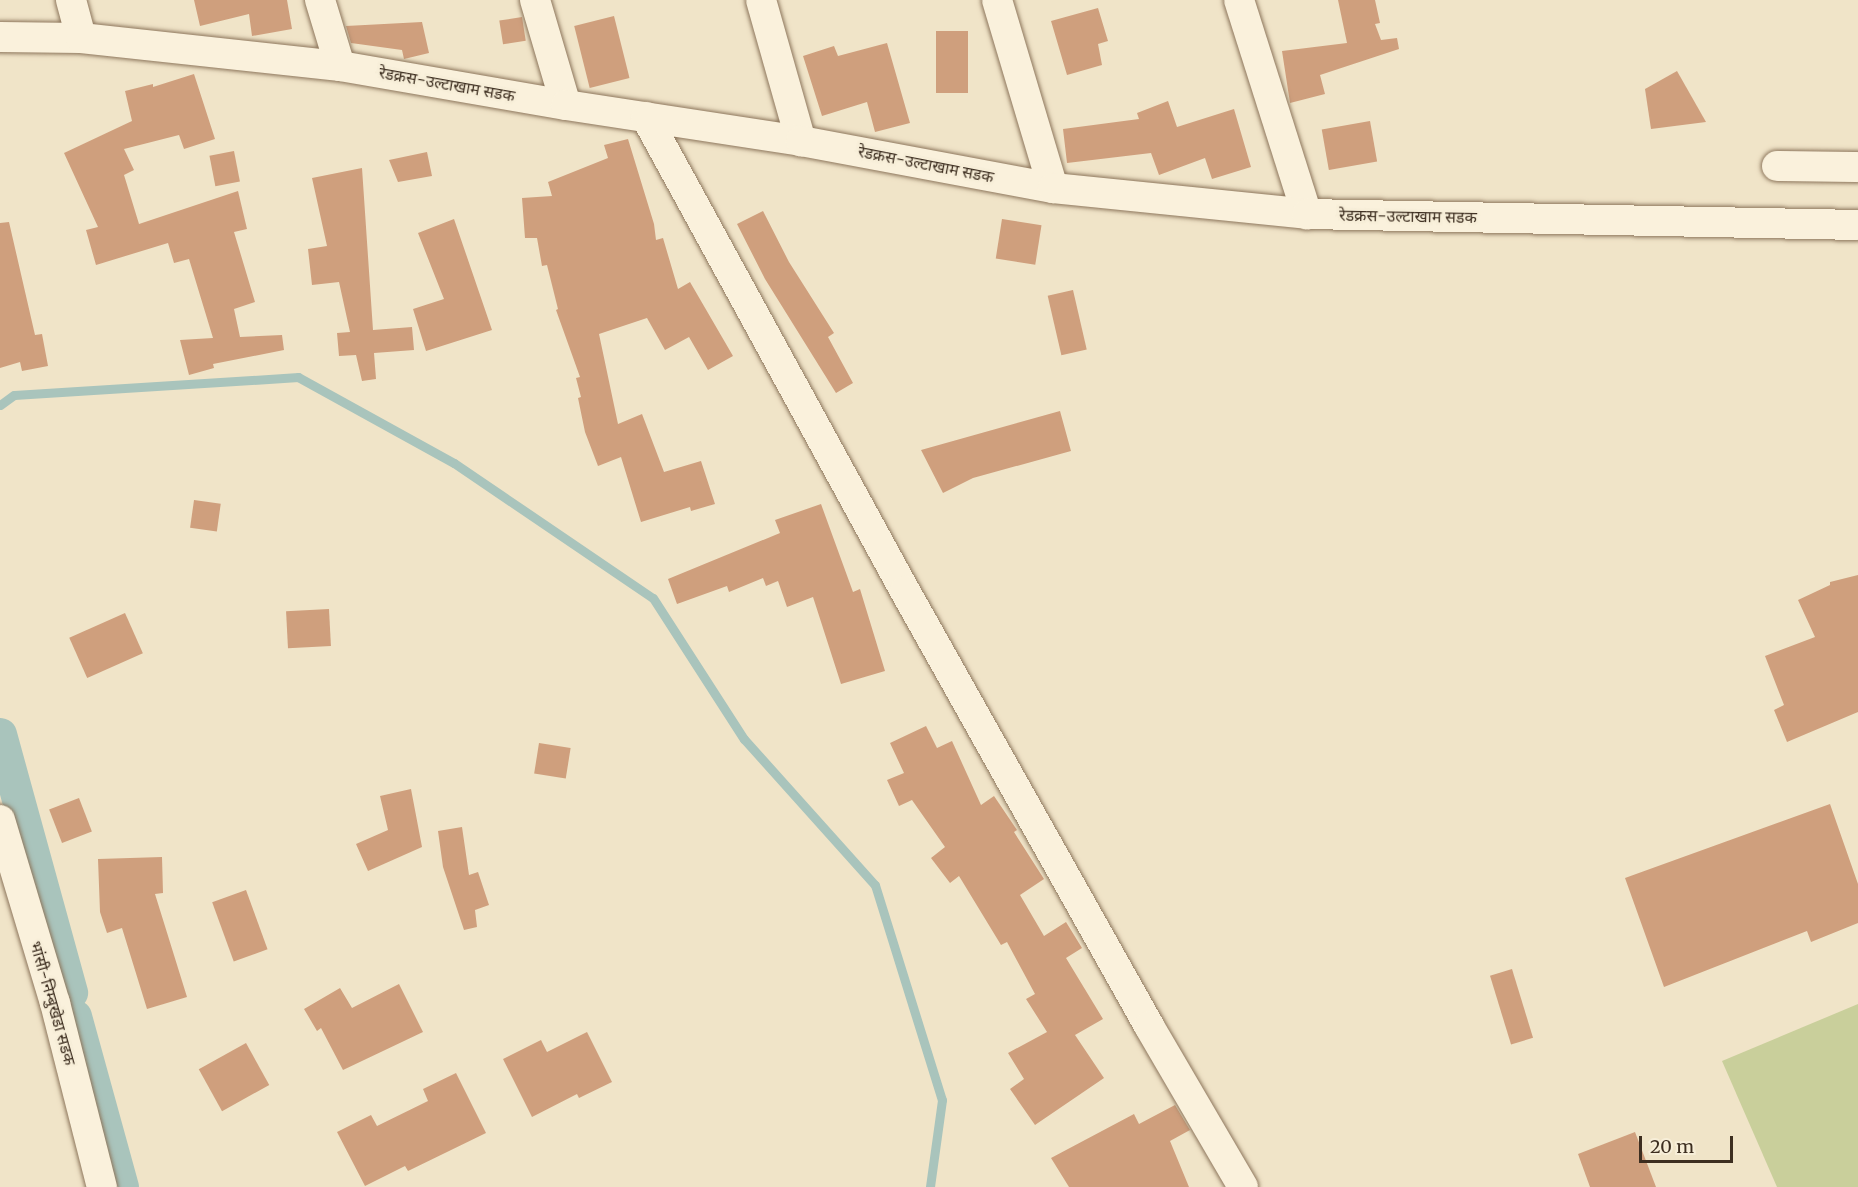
<!DOCTYPE html>
<meta charset="utf-8">
<style>
body{margin:0}
#map{position:relative;width:1858px;height:1187px;overflow:hidden;background:#f0e4c8;font-family:Merriweather,"Noto Sans Devanagari",serif}
div>[style]{position:absolute}
[style*='--x']{left:calc(var(--x)*1px);top:calc(var(--y)*1px);width:calc(var(--w)*1px);rotate:calc(var(--a)*1deg)}
.green>*{inset:0;background:#c9cf9b}
.stream>*{height:9px;margin:-4.5px;padding:0 4.5px;transform-origin:4.5px;border-radius:4.5px;background:#a9c4bc}
.canal>*{height:33px;margin:-16.5px;padding:0 16.5px;transform-origin:16.5px;border-radius:16.5px;background:#a9c4bc}
.building>*{inset:0;background:#cf9f7d;transform-origin:0 0}
.roads{filter:drop-shadow(0 0 2px #8d765c) drop-shadow(0 0 2px #8d765c)}
.minor>*{height:30px;margin:-15px;padding:0 15px;transform-origin:15px;border-radius:15px;background:#faf1dc}
span{translate:-50% -50%;white-space:nowrap;text-align:center;line-height:1.15;-webkit-text-stroke:5px #f7eed8;paint-order:stroke}
.street-label{font-size:16px;color:#3d2e20}
.scale{position:absolute;left:1639px;top:1136px;width:94px;height:27px;box-sizing:border-box;border:3px solid #3d2e20;border-top:0;padding-left:8px;font-size:18px;line-height:21px;white-space:nowrap;color:#3d2e20;-webkit-text-stroke:4px #f7eed8;paint-order:stroke}
</style>
<div id="map">
<div class="green">
<i style="clip-path:polygon(1858px 1004px,1858px 1187px,1777px 1187px,1722px 1061px)"></i>
</div>
<div class="stream">
<i style="--x:0;--y:405;--w:17;--a:-36"></i>
<i style="--x:14;--y:395;--w:285;--a:-3.6"></i>
<i style="--x:298;--y:377;--w:178;--a:28.9"></i>
<i style="--x:454;--y:463;--w:240;--a:34.2"></i>
<i style="--x:653;--y:598;--w:168;--a:57.2"></i>
<i style="--x:744;--y:739;--w:196;--a:48.1"></i>
<i style="--x:875;--y:885;--w:225;--a:72.7"></i>
<i style="--x:942;--y:1100;--w:88;--a:97.9"></i>
</div>
<div class="canal">
<i style="--x:0;--y:734;--w:268;--a:74.6"></i>
<i style="--x:75;--y:1016;--w:177;--a:74.6"></i>
</div>
<div class="building">
<i style="clip-path:polygon(194px 0,287px 0,292px 29px,252px 36px,249px 14px,200px 26px)"></i>
<i style="clip-path:polygon(1338px 0,1375px 0,1380px 23px,1375px 24px,1381px 40px,1397px 38px,1399px 49px,1320px 75px,1325px 94px,1290px 103px,1282px 51px,1347px 43px)"></i>
<i style="clip-path:polygon(1098px 8px,1108px 41px,1098px 44px,1102px 65px,1067px 75px,1051px 21px)"></i>
<i style="left:614px;top:16px;width:64px;height:41px;rotate:76deg"></i>
<i style="left:522px;top:17px;width:24px;height:23px;rotate:81deg"></i>
<i style="clip-path:polygon(422px 22px,429px 53px,404px 59px,402px 50px,351px 43px,346px 26px)"></i>
<i style="left:936px;top:31px;width:32px;height:62px"></i>
<i style="clip-path:polygon(887px 43px,910px 123px,875px 132px,867px 102px,822px 116px,803px 56px,834px 46px,838px 56px)"></i>
<i style="clip-path:polygon(1677px 71px,1706px 122px,1651px 129px,1645px 89px)"></i>
<i style="clip-path:polygon(194px 74px,215px 139px,184px 149px,179px 135px,124px 149px,134px 170px,124px 175px,139px 224px,238px 191px,247px 229px,234px 232px,255px 302px,234px 309px,240px 337px,282px 335px,284px 350px,213px 364px,214px 368px,189px 375px,180px 340px,213px 338px,189px 259px,174px 263px,168px 243px,96px 265px,86px 230px,98px 227px,64px 153px,132px 121px,125px 91px,153px 84px,153px 87px)"></i>
<i style="clip-path:polygon(1168px 101px,1177px 127px,1234px 109px,1251px 167px,1212px 179px,1205px 158px,1159px 175px,1151px 153px,1067px 163px,1063px 129px,1139px 119px,1137px 113px)"></i>
<i style="left:1370px;top:121px;width:41px;height:49px;rotate:80deg"></i>
<i style="clip-path:polygon(628px 139px,654px 224px,656px 240px,663px 238px,678px 289px,690px 282px,733px 356px,708px 370px,689px 337px,665px 350px,647px 318px,599px 334px,618px 424px,642px 414px,664px 472px,701px 461px,715px 504px,691px 511px,690px 507px,641px 522px,621px 457px,598px 466px,585px 432px,578px 398px,581px 397px,576px 378px,580px 377px,556px 310px,558px 309px,547px 265px,542px 266px,537px 238px,525px 238px,522px 198px,552px 196px,548px 182px,608px 158px,604px 145px)"></i>
<i style="left:234px;top:151px;width:31px;height:25px;rotate:79deg"></i>
<i style="clip-path:polygon(427px 152px,432px 176px,398px 182px,389px 160px)"></i>
<i style="clip-path:polygon(362px 168px,373px 330px,412px 327px,414px 350px,374px 353px,376px 379px,362px 381px,356px 355px,339px 356px,337px 333px,350px 332px,339px 282px,312px 285px,308px 249px,327px 246px,312px 178px)"></i>
<i style="clip-path:polygon(763px 211px,789px 262px,834px 333px,828px 337px,853px 383px,836px 393px,765px 279px,737px 224px)"></i>
<i style="clip-path:polygon(454px 219px,492px 330px,426px 351px,413px 309px,444px 299px,418px 233px)"></i>
<i style="left:1002px;top:219px;width:40px;height:40px;rotate:9deg"></i>
<i style="clip-path:polygon(9px 222px,35px 335px,42px 334px,48px 366px,22px 371px,20px 362px,0 368px,0 223px)"></i>
<i style="left:1073px;top:290px;width:61px;height:26px;rotate:77deg"></i>
<i style="clip-path:polygon(1060px 411px,1071px 451px,973px 478px,943px 493px,921px 450px)"></i>
<i style="left:194px;top:500px;width:27px;height:28px;rotate:8deg"></i>
<i style="clip-path:polygon(821px 504px,853px 592px,860px 589px,885px 671px,841px 684px,813px 597px,787px 607px,778px 581px,766px 586px,763px 578px,729px 592px,727px 586px,677px 604px,668px 579px,780px 533px,775px 520px)"></i>
<i style="clip-path:polygon(1858px 575px,1858px 712px,1787px 742px,1774px 710px,1784px 705px,1765px 656px,1815px 637px,1798px 600px,1830px 585px,1830px 582px)"></i>
<i style="left:329px;top:609px;width:37px;height:43px;rotate:87deg"></i>
<i style="left:125px;top:613px;width:44px;height:61px;rotate:66deg"></i>
<i style="clip-path:polygon(926px 726px,937px 748px,952px 741px,981px 805px,994px 796px,1017px 830px,1014px 832px,1044px 879px,1020px 895px,1044px 936px,1066px 922px,1082px 948px,1066px 958px,1103px 1019px,1075px 1035px,1104px 1078px,1035px 1125px,1010px 1089px,1024px 1079px,1008px 1053px,1047px 1032px,1026px 999px,1035px 994px,1007px 942px,1001px 945px,959px 876px,950px 883px,931px 858px,945px 847px,912px 800px,899px 806px,887px 780px,904px 773px,890px 743px)"></i>
<i style="left:539px;top:743px;width:32px;height:31px;rotate:9deg"></i>
<i style="clip-path:polygon(411px 789px,422px 847px,368px 871px,356px 844px,388px 830px,380px 796px)"></i>
<i style="left:79px;top:798px;width:36px;height:32px;rotate:69deg"></i>
<i style="clip-path:polygon(1830px 804px,1858px 884px,1858px 923px,1811px 942px,1807px 931px,1664px 987px,1625px 878px)"></i>
<i style="clip-path:polygon(462px 827px,469px 875px,478px 872px,489px 905px,475px 910px,477px 927px,464px 930px,443px 867px,438px 831px)"></i>
<i style="clip-path:polygon(162px 857px,163px 893px,155px 894px,187px 997px,147px 1009px,122px 928px,107px 933px,100px 912px,98px 859px)"></i>
<i style="left:246px;top:890px;width:63px;height:36px;rotate:70deg"></i>
<i style="left:1512px;top:969px;width:72px;height:23px;rotate:73deg"></i>
<i style="clip-path:polygon(399px 984px,423px 1032px,343px 1070px,321px 1028px,317px 1031px,304px 1009px,340px 988px,352px 1008px)"></i>
<i style="clip-path:polygon(587px 1032px,612px 1082px,579px 1098px,577px 1094px,532px 1117px,503px 1059px,541px 1040px,547px 1052px)"></i>
<i style="left:246px;top:1043px;width:48px;height:54px;rotate:61deg"></i>
<i style="clip-path:polygon(456px 1073px,486px 1133px,408px 1171px,405px 1166px,365px 1186px,337px 1132px,371px 1115px,377px 1126px,428px 1101px,423px 1089px)"></i>
<i style="clip-path:polygon(1175px 1105px,1190px 1130px,1170px 1141px,1189px 1187px,1069px 1187px,1051px 1158px,1134px 1114px,1139px 1124px)"></i>
<i style="clip-path:polygon(1635px 1132px,1656px 1187px,1590px 1187px,1578px 1154px)"></i>
</div>
<div class="roads">
<div class="minor">
<i style="--x:71;--y:0;--w:39;--a:75"></i>
<i style="--x:320;--y:0;--w:69;--a:73.1"></i>
<i style="--x:535;--y:0;--w:109;--a:73.6"></i>
<i style="--x:761;--y:0;--w:147;--a:74.2"></i>
<i style="--x:997;--y:0;--w:196;--a:73.4"></i>
<i style="--x:1239;--y:0;--w:225;--a:72.4"></i>
<i style="--x:0;--y:37;--w:81;--a:0.7"></i>
<i style="--x:81;--y:38;--w:261;--a:6.2"></i>
<i style="--x:340;--y:66;--w:229;--a:9.8"></i>
<i style="--x:566;--y:105;--w:238;--a:8.7"></i>
<i style="--x:801;--y:141;--w:256;--a:10.6"></i>
<i style="--x:1053;--y:188;--w:255;--a:5.8"></i>
<i style="--x:1307;--y:214;--w:551;--a:1.14"></i>
<i style="--x:646;--y:117;--w:540;--a:61.35"></i>
<i style="--x:905;--y:591;--w:499;--a:60.7"></i>
<i style="--x:1149;--y:1026;--w:186;--a:59.7"></i>
<i style="--x:1777;--y:166;--w:81;--a:0.7"></i>
<i style="--x:0;--y:820;--w:191;--a:73.3"></i>
<i style="--x:55;--y:1003;--w:190;--a:75.7"></i>
</div>
</div>
<div class="street-label">
<span style="left:447px;top:84px;rotate:10deg">रेडक्रस-उल्टाखाम सडक</span>
<span style="left:926px;top:164px;rotate:11deg">रेडक्रस-उल्टाखाम सडक</span>
<span style="left:1408px;top:216px;rotate:1deg">रेडक्रस-उल्टाखाम सडक</span>
<span style="left:53px;top:1003px;rotate:74deg">भांसी-निम्बुखेडा सडक</span>
</div>
<div class="scale">20 m</div>
</div>
